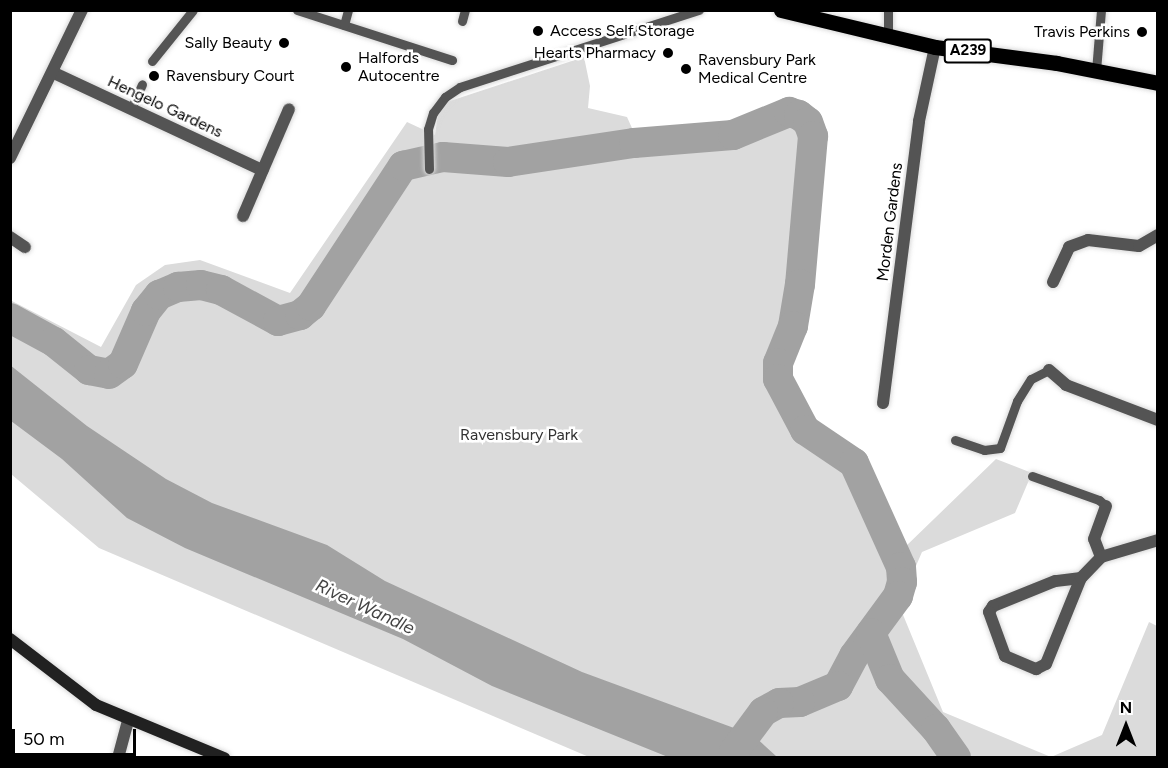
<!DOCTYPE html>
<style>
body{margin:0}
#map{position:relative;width:1168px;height:768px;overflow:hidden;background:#fff;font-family:Figtree,sans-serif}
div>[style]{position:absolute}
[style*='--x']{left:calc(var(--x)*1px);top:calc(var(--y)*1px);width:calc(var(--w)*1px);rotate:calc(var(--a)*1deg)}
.green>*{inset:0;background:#dbdbdb}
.water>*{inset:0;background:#a2a2a2}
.river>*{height:30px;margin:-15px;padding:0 15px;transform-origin:15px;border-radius:15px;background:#a2a2a2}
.roads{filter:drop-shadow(0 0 2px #dbdbdb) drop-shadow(0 0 2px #dbdbdb)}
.lane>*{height:9px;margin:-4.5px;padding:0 4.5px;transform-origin:4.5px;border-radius:4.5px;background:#545454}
.street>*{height:12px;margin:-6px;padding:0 6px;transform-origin:6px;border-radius:6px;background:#545454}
.secondary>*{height:12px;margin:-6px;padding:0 6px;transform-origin:6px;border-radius:6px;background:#212121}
.primary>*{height:15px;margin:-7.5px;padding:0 7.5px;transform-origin:7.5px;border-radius:7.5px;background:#000}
.dots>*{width:16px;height:16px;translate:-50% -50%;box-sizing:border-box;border:3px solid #fff;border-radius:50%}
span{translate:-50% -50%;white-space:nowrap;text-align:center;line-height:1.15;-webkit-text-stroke:5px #fff;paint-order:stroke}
.shield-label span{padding:2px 4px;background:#fff;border:2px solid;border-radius:4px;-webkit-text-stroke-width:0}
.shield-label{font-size:15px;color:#000;font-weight:700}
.poi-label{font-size:16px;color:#000}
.left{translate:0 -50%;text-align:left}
.right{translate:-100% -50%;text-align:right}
.street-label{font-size:16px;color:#000}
.park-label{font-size:16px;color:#323232}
.water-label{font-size:18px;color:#434343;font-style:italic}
.frame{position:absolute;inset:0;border:12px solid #000;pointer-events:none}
.north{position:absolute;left:1096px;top:696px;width:60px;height:60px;-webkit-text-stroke:4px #fff;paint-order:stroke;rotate:0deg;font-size:16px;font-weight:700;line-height:24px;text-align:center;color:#000}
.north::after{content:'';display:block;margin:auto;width:21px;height:27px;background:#000;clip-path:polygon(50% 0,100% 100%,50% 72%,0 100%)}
.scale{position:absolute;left:12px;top:729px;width:124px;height:27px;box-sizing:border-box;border:3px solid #000;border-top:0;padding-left:8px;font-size:18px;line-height:21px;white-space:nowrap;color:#000;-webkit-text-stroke:4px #fff;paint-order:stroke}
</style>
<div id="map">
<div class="green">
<i style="clip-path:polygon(584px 57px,590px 86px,588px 108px,627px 117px,636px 137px,733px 130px,788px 107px,817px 114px,805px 281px,796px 332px,782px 362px,782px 376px,808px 429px,850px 451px,857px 461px,905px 564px,904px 548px,996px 459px,1032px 473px,1015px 513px,922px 552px,899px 605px,943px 712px,1051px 757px,1102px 735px,1149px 622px,1157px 626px,1157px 757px,589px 757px,99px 548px,11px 474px,10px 300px,101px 347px,136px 285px,165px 265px,200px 260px,290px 293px,407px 122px,435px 135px,438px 114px,447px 102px)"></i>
</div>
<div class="water">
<i style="clip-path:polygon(10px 365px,87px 426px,166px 479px,212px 503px,327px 545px,385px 581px,582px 672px,753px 735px,777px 757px,668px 757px,492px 686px,403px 639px,185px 548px,127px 518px,62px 459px,11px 421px)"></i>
</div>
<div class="river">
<i style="--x:10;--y:318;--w:50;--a:28.6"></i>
<i style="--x:54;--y:342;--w:45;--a:38.7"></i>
<i style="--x:89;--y:370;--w:20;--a:11"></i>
<i style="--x:109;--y:374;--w:17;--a:-36"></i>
<i style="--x:123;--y:364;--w:58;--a:-66.5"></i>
<i style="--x:146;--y:311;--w:21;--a:-51"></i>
<i style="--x:159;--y:295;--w:21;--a:-23"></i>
<i style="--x:178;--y:287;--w:23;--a:-5"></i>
<i style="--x:201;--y:285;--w:21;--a:14"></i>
<i style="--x:221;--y:290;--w:65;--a:28.5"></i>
<i style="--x:278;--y:321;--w:23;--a:-15"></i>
<i style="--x:300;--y:315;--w:14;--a:-39"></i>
<i style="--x:311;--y:306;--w:168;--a:-56.7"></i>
<i style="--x:403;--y:166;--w:41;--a:-12.7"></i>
<i style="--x:443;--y:157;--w:65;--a:4.4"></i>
<i style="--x:508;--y:162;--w:127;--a:-8.6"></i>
<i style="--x:634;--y:143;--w:99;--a:-4.6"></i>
<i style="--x:733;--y:135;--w:61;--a:-22.3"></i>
<i style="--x:789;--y:112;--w:10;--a:17"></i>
<i style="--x:799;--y:115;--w:11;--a:38"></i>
<i style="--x:808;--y:122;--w:15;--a:70"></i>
<i style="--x:813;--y:136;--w:149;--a:95"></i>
<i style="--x:800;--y:284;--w:43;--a:99.5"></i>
<i style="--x:793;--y:326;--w:40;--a:112"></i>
<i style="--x:778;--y:363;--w:16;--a:90"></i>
<i style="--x:778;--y:379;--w:58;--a:62.1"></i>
<i style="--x:805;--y:430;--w:59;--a:34"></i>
<i style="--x:854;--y:463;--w:114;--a:65.7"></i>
<i style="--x:901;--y:567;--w:15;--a:86"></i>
<i style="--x:902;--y:582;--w:15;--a:106"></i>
<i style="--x:898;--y:596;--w:74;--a:126.3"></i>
<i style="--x:854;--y:656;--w:34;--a:118"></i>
<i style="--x:838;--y:686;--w:41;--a:157.2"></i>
<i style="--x:800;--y:702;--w:21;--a:177"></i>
<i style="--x:779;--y:703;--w:18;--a:151"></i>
<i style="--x:763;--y:712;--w:49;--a:126.6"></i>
<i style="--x:871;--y:633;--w:50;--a:67.6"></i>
<i style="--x:890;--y:679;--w:68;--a:47.4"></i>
<i style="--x:936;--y:729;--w:35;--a:55"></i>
</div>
<div class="roads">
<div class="lane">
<i style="--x:297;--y:10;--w:163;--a:17.9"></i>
<i style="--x:888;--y:10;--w:27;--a:90"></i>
<i style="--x:462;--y:21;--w:11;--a:-75"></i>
<i style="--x:344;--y:25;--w:16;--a:-75"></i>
<i style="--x:152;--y:61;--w:65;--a:-51.2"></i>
<i style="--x:1096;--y:71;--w:61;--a:-85.3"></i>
<i style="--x:131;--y:109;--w:27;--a:-66"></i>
<i style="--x:429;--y:169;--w:40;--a:-91.4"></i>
<i style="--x:428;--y:129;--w:17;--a:-73"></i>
<i style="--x:433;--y:113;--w:20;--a:-53"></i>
<i style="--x:445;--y:97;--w:18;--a:-34"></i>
<i style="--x:460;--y:87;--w:251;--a:-17.9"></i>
<i style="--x:955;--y:440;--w:31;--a:19"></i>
<i style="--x:984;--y:450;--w:16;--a:-7"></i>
<i style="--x:1000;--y:448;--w:50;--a:-70.1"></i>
<i style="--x:1017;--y:401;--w:26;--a:-58"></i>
<i style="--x:1031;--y:379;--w:20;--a:-27"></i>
<i style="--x:1032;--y:476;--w:71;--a:19.7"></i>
<i style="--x:1099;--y:500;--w:9;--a:41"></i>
</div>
<div class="street">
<i style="--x:54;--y:73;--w:230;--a:25"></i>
<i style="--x:10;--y:158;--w:165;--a:-64.1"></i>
<i style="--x:243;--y:216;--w:116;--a:-66.7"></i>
<i style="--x:10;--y:237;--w:18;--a:34"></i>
<i style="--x:1053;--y:282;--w:38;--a:-65"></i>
<i style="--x:1069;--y:247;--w:20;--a:-20"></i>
<i style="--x:1088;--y:240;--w:51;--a:6.7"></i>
<i style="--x:1139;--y:246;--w:22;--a:-30"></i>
<i style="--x:1049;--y:370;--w:23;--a:41"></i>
<i style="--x:1066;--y:385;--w:98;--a:20.8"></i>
<i style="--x:883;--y:403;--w:284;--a:-82.7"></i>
<i style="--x:919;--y:121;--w:76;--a:-77.8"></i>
<i style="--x:1101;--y:557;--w:19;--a:-111"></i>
<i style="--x:1094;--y:539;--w:35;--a:-70"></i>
<i style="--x:1081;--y:578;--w:26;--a:173"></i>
<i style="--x:1055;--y:581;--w:67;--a:158"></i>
<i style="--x:993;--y:606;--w:7;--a:124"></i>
<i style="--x:989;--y:612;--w:47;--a:70"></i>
<i style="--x:1005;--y:656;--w:34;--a:23"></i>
<i style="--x:1036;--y:669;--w:11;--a:-27"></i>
<i style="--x:1046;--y:664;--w:93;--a:-67.9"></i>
<i style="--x:1081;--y:578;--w:29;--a:-46"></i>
<i style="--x:1101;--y:557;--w:59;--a:-16.6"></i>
<i style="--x:118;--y:758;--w:39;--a:-75"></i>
</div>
<div class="secondary">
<i style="--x:10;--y:639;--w:108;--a:37.5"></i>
<i style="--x:96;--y:705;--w:139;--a:22.5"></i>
</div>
<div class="primary">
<i style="--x:781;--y:10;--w:158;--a:13.5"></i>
<i style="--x:935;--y:47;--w:123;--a:7.5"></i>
<i style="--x:1057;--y:63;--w:103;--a:11.2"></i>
</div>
</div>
<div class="dots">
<i style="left:538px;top:31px;background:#000"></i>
<i style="left:1142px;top:32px;background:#000"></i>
<i style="left:284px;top:43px;background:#000"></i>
<i style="left:668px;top:53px;background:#000"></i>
<i style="left:346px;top:67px;background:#000"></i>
<i style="left:686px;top:69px;background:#000"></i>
<i style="left:154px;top:76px;background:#000"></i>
</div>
<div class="shield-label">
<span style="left:968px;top:51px">A239</span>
</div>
<div class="poi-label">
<span class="left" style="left:550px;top:31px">Access Self Storage</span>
<span class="right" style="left:1130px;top:32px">Travis Perkins</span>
<span class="right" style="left:272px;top:43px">Sally Beauty</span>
<span class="right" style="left:656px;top:53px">Hearts Pharmacy</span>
<span class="left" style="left:358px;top:67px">Halfords<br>Autocentre</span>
<span class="left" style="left:698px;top:69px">Ravensbury Park<br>Medical Centre</span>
<span class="left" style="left:166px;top:76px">Ravensbury Court</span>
</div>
<div class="street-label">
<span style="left:165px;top:107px;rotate:25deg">Hengelo Gardens</span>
<span style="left:890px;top:222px;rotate:-83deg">Morden Gardens</span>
</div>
<div class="park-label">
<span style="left:519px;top:435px">Ravensbury Park</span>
</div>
<div class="water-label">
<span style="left:365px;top:607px;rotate:25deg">River Wandle</span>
</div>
<div class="frame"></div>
<div class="north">N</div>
<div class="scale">50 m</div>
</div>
